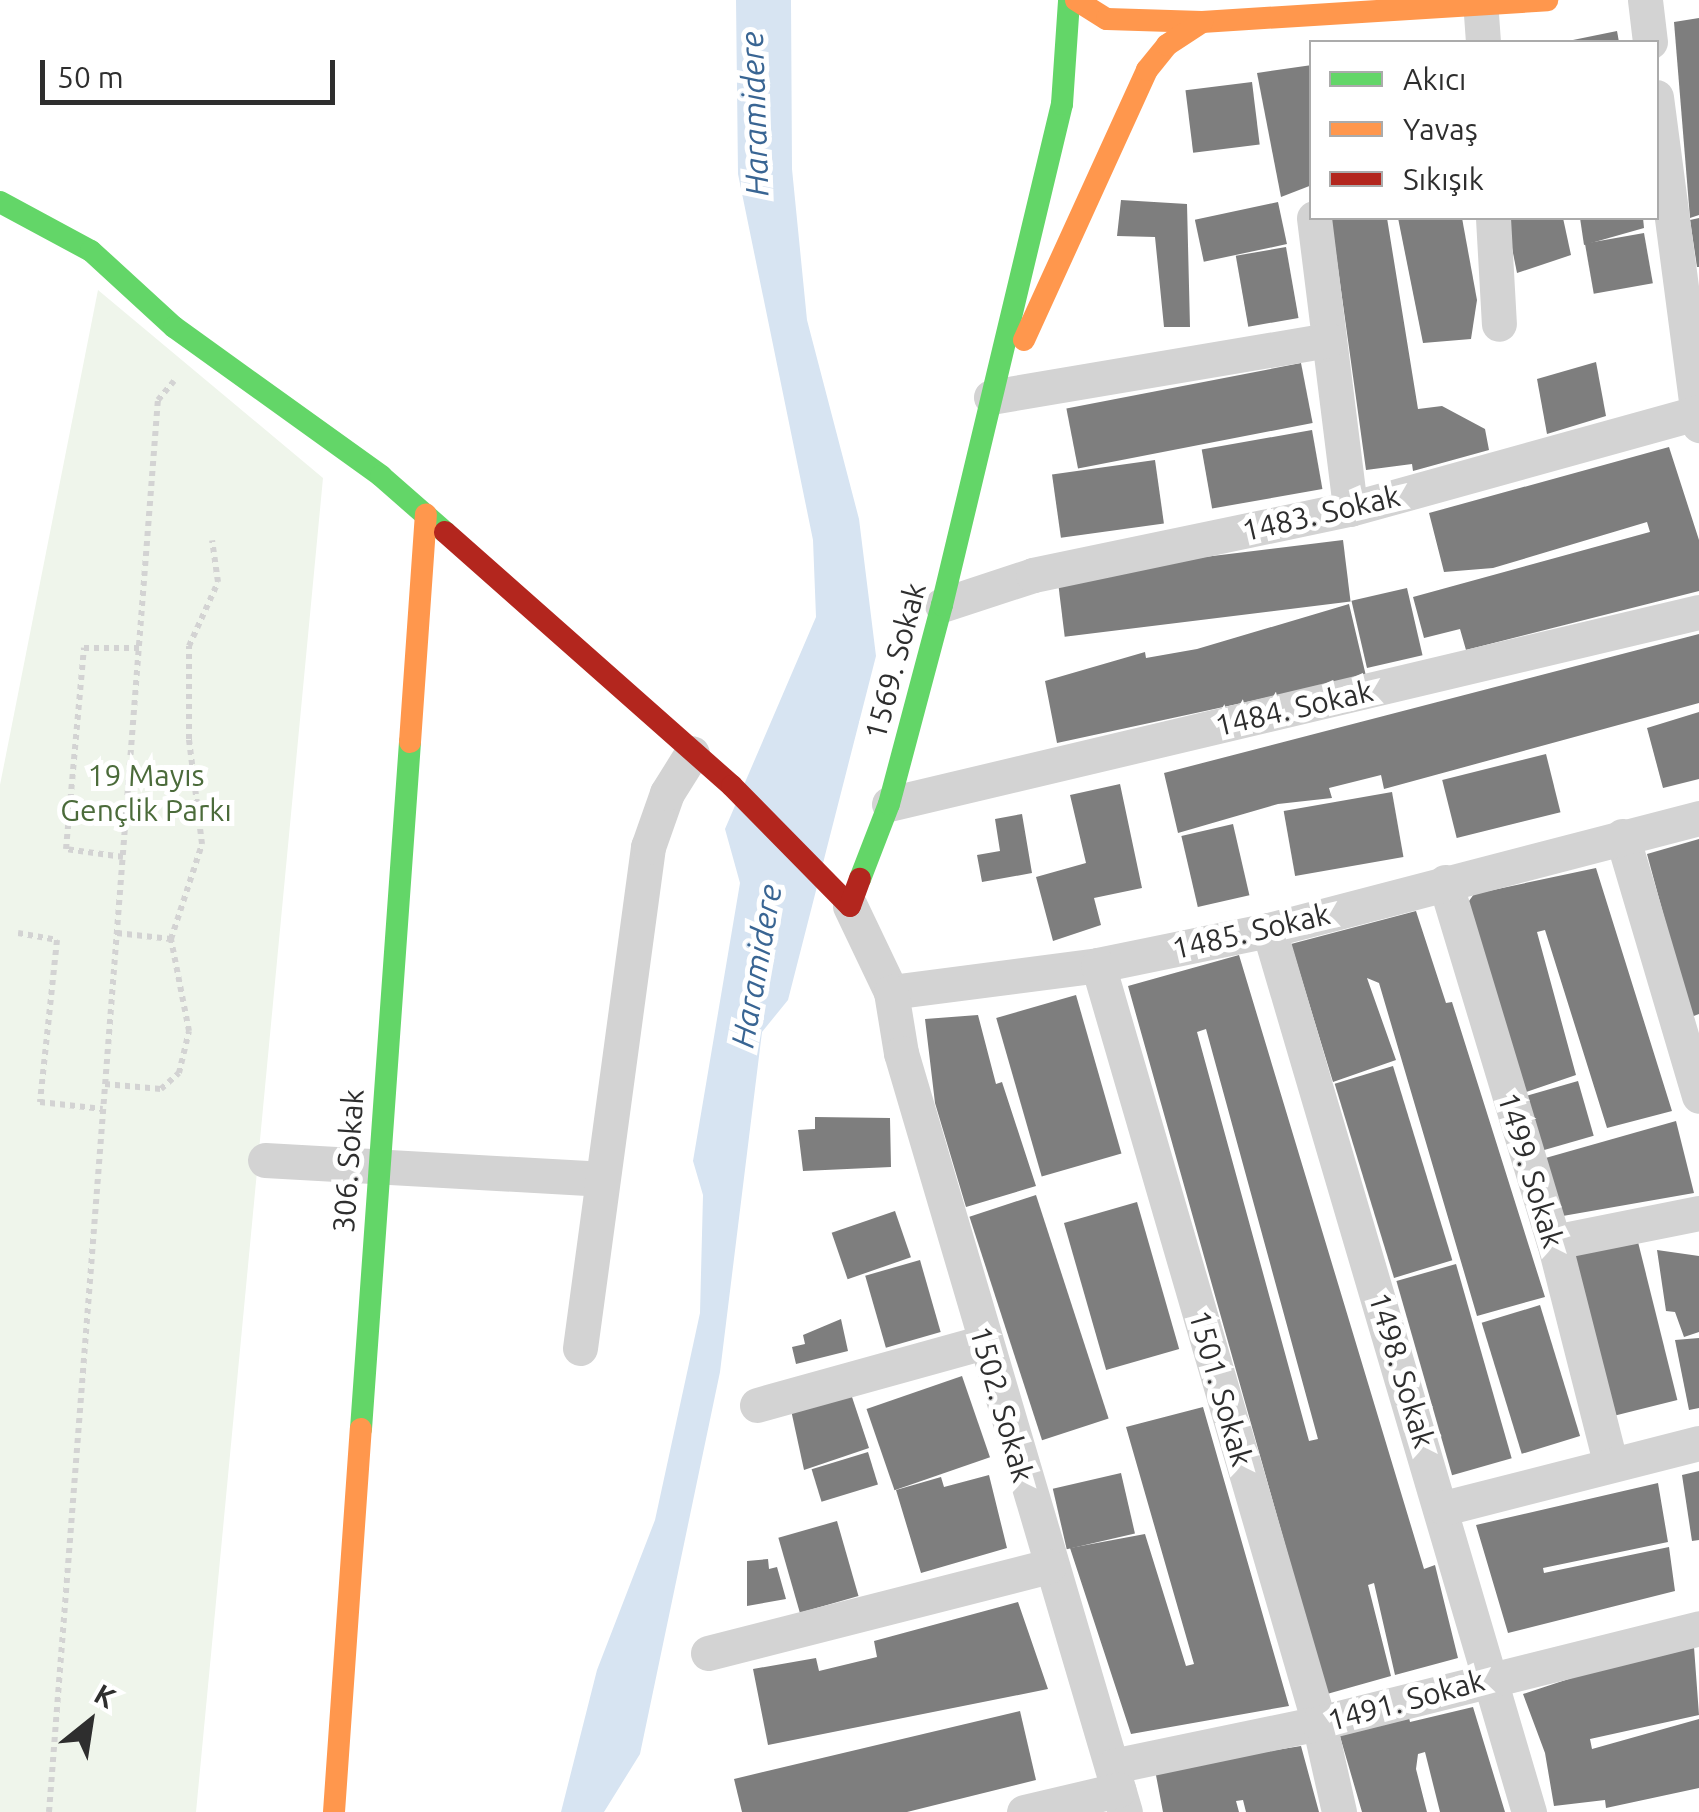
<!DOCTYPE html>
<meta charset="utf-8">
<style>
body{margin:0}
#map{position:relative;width:1699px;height:1812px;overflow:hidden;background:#fff;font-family:Ubuntu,sans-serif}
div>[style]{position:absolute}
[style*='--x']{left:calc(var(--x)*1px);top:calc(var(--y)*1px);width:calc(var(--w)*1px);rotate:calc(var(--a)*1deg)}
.green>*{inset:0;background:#eff5eb}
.water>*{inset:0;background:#d7e4f2}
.building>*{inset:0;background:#7e7e7e;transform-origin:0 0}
.path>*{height:6px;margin-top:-3px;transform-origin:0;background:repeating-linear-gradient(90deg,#d3d3d3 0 5px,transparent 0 10px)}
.street>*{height:35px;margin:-17.5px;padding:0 17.5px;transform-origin:17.5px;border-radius:17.5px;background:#d3d3d3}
.fast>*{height:22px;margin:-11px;padding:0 11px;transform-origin:11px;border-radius:11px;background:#63d668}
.slow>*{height:22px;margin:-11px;padding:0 11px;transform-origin:11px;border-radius:11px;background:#ff974d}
.jam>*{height:22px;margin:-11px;padding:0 11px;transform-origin:11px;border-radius:11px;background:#b3261e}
span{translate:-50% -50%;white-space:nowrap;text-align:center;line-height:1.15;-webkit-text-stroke:10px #fff;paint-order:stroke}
.street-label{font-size:30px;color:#2e2e2e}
.park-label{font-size:30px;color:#4b6b3a}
.water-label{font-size:32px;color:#396593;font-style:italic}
.legend{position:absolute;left:1309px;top:40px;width:350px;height:180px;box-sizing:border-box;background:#fff;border:2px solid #ababab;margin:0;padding:12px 18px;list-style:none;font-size:30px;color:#2e2e2e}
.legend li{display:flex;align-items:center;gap:20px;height:50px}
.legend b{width:50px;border:2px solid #ababab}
.north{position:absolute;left:40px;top:1672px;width:100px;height:100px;-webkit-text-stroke:8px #fff;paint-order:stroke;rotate:30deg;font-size:28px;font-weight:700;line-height:40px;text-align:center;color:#2e2e2e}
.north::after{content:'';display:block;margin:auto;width:35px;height:45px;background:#2e2e2e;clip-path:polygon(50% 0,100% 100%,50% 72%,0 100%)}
.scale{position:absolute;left:40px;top:60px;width:295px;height:45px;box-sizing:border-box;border:5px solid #2e2e2e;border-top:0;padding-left:12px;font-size:30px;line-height:35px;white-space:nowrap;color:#2e2e2e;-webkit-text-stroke:8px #fff;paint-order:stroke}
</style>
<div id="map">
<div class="green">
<i style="clip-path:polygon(98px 290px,323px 478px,196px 1812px,0 1812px,0 785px)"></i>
</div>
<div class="water">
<i style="clip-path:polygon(736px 0,791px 0,792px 169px,807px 320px,859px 519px,876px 656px,788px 1000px,762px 1032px,720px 1372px,640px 1754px,604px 1812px,561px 1812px,597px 1670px,655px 1520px,700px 1313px,703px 1195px,693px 1161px,740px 883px,725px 829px,816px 617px,813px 540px,738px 174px)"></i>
</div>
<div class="building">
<i style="clip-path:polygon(1699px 18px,1699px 215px,1690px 218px,1674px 22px)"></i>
<i style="clip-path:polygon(1617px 31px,1619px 42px,1568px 42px,1568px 41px)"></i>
<i style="clip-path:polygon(1312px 65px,1312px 185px,1281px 197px,1257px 73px)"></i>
<i style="left:1252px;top:82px;width:63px;height:67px;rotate:83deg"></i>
<i style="clip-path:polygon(1121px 200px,1187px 204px,1190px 327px,1164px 327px,1155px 237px,1117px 236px)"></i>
<i style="left:1278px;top:202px;width:43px;height:85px;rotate:78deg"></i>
<i style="clip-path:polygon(1331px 218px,1387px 218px,1418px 409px,1442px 406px,1485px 429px,1489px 450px,1413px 471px,1412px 464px,1366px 470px)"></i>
<i style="clip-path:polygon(1398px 218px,1462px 218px,1477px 300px,1471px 339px,1423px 343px)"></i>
<i style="clip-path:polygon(1506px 218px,1563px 218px,1571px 255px,1517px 273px)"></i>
<i style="clip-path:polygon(1580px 218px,1643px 218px,1644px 228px,1584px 245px)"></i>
<i style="clip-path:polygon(1699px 218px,1699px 267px,1697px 267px,1690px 220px)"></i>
<i style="left:1644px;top:233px;width:51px;height:60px;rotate:80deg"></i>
<i style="left:1286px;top:247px;width:72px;height:51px;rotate:80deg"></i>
<i style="clip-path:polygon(1596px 362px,1606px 416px,1547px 434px,1537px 379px)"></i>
<i style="left:1301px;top:363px;width:61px;height:239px;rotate:79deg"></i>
<i style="left:1312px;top:430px;width:60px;height:112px;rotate:80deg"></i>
<i style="clip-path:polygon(1669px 447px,1699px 540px,1699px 591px,1466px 650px,1460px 629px,1424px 638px,1413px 597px,1668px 527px,1650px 532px,1647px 522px,1493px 568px,1444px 572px,1429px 513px)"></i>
<i style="left:1155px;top:460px;width:64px;height:104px;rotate:82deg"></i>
<i style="left:1343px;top:540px;width:62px;height:288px;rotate:83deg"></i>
<i style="left:1407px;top:588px;width:69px;height:57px;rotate:77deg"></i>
<i style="clip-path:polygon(1349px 604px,1366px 676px,1057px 743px,1045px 681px,1145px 652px,1146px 658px,1197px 649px)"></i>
<i style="clip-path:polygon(1699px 634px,1699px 703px,1384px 789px,1381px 775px,1329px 788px,1332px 798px,1278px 804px,1178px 833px,1164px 773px)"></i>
<i style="clip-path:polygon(1699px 712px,1699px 779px,1663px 788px,1647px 728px)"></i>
<i style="left:1546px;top:754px;width:60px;height:107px;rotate:76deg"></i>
<i style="clip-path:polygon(1120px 784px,1142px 888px,1094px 898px,1101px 925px,1053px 941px,1036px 877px,1086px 863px,1070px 795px)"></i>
<i style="left:1392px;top:792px;width:66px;height:110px;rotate:80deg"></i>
<i style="clip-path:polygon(1022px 814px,1032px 873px,982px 882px,977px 855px,1000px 851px,995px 819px)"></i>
<i style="left:1233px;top:824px;width:73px;height:53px;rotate:77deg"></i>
<i style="clip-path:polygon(1699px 839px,1699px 1014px,1691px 1017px,1647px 854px)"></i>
<i style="clip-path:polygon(1596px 868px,1672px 1111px,1607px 1128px,1545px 930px,1537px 932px,1576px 1075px,1520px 1094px,1464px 908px,1474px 894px)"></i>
<i style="clip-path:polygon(1416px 911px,1446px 1003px,1452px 1002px,1545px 1297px,1477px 1316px,1379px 983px,1367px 978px,1396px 1060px,1333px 1082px,1291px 944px)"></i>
<i style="clip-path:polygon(evenodd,1239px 955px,1424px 1569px,1435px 1565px,1458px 1658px,1395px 1675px,1374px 1583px,1368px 1585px,1391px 1676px,1327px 1694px,1128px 986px,1239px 955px,1206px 1029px,1318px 1439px,1309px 1441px,1197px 1032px,1206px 1029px)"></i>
<i style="left:1076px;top:995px;width:165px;height:83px;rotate:74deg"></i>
<i style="clip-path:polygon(978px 1015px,996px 1084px,1002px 1082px,1036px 1186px,966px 1207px,935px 1103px,925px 1019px)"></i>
<i style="left:1393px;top:1066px;width:203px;height:61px;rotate:73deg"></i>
<i style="left:1578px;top:1081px;width:57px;height:56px;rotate:74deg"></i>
<i style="clip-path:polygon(815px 1117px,890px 1118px,891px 1167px,803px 1171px,798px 1130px,815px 1129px)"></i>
<i style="clip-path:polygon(1676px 1121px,1694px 1193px,1557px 1217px,1542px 1159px)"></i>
<i style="left:1036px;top:1195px;width:235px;height:70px;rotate:72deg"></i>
<i style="left:1137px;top:1202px;width:153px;height:76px;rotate:74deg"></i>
<i style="left:895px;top:1211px;width:49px;height:67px;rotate:71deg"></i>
<i style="left:1636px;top:1234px;width:171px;height:65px;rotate:76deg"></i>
<i style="clip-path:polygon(1657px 1250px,1699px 1256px,1699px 1332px,1684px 1337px,1675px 1312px,1666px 1311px)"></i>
<i style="left:920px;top:1260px;width:75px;height:57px;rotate:74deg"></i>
<i style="left:1456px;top:1264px;width:202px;height:62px;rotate:74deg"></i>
<i style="left:1540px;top:1305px;width:137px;height:61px;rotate:73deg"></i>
<i style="clip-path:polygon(841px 1319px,848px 1351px,796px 1364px,792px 1347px,805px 1344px,803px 1335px)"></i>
<i style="clip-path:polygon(1699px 1338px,1699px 1408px,1689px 1410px,1675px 1340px)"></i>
<i style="left:962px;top:1376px;width:86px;height:101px;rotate:71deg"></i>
<i style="clip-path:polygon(851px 1394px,869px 1448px,804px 1470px,791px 1410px)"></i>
<i style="clip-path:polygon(1203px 1407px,1289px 1706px,1131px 1734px,1070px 1548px,1145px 1534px,1186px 1666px,1194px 1664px,1126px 1427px)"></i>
<i style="left:868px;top:1452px;width:34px;height:59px;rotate:73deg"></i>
<i style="clip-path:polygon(1699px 1471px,1699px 1540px,1692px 1541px,1682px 1475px)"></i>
<i style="left:1121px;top:1473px;width:62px;height:70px;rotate:77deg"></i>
<i style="clip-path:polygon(989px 1475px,1007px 1548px,921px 1573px,896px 1490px,941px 1477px,944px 1487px)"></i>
<i style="clip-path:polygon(1658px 1483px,1668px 1542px,1543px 1568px,1544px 1573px,1669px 1547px,1675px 1591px,1508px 1633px,1476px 1525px)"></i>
<i style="left:837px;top:1521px;width:78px;height:61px;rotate:74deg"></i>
<i style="clip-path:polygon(768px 1559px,769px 1569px,777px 1567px,786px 1599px,747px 1606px,747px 1561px)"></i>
<i style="clip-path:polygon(1018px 1602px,1048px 1689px,768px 1745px,753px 1669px,816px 1658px,819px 1671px,877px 1657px,874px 1641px)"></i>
<i style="clip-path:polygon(1694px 1647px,1699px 1715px,1590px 1739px,1592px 1749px,1699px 1719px,1699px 1788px,1606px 1808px,1605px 1800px,1554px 1806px,1545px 1753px,1523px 1694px,1623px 1661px)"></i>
<i style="clip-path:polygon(1473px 1707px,1505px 1812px,1440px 1812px,1425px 1752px,1418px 1754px,1416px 1769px,1427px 1812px,1362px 1812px,1339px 1733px,1408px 1713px,1410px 1722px)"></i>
<i style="clip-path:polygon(1020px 1711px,1036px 1780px,907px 1812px,742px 1812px,734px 1779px)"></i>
<i style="clip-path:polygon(1301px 1746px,1319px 1812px,1246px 1812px,1243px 1800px,1236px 1801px,1239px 1812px,1163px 1812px,1155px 1770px)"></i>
</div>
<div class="path">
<i style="--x:123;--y:857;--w:58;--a:-172"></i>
<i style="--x:66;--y:849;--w:202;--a:-84.9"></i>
<i style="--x:84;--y:648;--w:55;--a:0"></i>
<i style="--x:18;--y:933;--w:40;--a:10"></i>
<i style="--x:57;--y:940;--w:163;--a:96"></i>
<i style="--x:40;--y:1102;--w:63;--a:6.3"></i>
<i style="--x:117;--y:933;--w:54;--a:6.3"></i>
<i style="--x:105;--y:1084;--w:56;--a:5.1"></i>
<i style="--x:161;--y:1089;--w:24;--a:-42"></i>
<i style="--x:179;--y:1073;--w:43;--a:-76.6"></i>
<i style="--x:189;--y:1031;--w:94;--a:-101.1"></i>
<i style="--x:171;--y:939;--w:100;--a:-71.9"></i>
<i style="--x:202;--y:844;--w:106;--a:-97.1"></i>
<i style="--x:189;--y:739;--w:93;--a:-90"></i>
<i style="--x:189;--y:646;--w:70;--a:-65.6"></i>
<i style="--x:218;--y:582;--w:42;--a:-98.1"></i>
<i style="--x:49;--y:1812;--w:1416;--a:-85.59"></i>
<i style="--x:158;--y:400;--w:25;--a:-50"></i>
</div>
<div class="street">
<i style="--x:1480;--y:0;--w:42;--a:85.9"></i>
<i style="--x:1645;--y:0;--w:42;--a:83.2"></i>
<i style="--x:1656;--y:97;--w:331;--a:82.5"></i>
<i style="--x:1314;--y:218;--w:293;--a:82.9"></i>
<i style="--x:1493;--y:218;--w:106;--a:86.8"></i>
<i style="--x:991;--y:397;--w:342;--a:-9.6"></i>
<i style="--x:942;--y:605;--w:96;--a:-18.2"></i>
<i style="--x:1033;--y:575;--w:324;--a:-11.8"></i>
<i style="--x:1350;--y:509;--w:362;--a:-15.5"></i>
<i style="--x:889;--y:804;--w:832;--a:-13.34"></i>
<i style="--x:1622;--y:836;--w:271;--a:73.5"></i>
<i style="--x:1445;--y:882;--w:376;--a:73.2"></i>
<i style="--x:1554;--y:1242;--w:226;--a:75.7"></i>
<i style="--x:850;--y:906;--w:95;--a:64.5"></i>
<i style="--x:891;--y:992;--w:209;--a:-7.4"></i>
<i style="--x:1098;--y:965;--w:175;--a:-11.6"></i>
<i style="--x:1269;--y:930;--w:444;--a:-14.6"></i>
<i style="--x:1269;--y:930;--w:920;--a:73.58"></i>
<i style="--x:1098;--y:965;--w:790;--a:73.75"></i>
<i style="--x:1319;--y:1723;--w:91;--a:77.3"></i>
<i style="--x:891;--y:992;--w:62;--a:80.7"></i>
<i style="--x:901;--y:1053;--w:791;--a:73.56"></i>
<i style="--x:265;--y:1160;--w:336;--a:3.2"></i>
<i style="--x:1554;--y:1242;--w:148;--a:-11.3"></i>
<i style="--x:580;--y:1348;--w:506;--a:-82.27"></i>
<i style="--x:648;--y:847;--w:57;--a:-70.6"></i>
<i style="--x:667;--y:793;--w:47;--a:-58"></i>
<i style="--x:757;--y:1405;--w:236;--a:-15.5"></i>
<i style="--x:1444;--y:1508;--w:263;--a:-14.3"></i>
<i style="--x:708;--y:1653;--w:352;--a:-14.3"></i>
<i style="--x:1113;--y:1766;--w:210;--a:-11.8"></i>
<i style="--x:1319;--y:1723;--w:392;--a:-14"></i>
<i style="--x:1024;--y:1812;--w:97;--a:-13.2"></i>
</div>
<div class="fast">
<i style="--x:0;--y:202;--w:103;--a:28.3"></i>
<i style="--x:91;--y:251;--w:113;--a:42.5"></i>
<i style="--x:174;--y:327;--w:255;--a:35.7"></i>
<i style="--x:381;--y:476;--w:85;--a:41.2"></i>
<i style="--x:860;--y:879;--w:80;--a:-68.9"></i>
<i style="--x:889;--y:804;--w:206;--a:-75.1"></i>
<i style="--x:942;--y:605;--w:515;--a:-76.53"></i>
<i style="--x:1062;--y:104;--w:104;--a:-86.1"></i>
<i style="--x:361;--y:1429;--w:689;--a:-85.92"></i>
</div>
<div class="slow">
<i style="--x:1076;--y:0;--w:36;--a:32"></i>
<i style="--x:1107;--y:19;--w:95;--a:1.8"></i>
<i style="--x:1202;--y:22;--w:346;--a:-3.6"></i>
<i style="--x:1024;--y:340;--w:297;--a:-65.5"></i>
<i style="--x:1147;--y:70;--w:32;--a:-51"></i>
<i style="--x:1167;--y:45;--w:42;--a:-33.3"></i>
<i style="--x:410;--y:742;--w:228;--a:-86"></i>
<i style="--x:334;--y:1812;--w:384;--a:-86"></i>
</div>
<div class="jam">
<i style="--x:445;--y:532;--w:383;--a:41.5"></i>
<i style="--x:732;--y:786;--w:168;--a:45.5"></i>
<i style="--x:850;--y:906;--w:29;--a:-70"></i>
</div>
<div class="street-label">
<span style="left:1321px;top:513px;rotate:-13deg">1483. Sokak</span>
<span style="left:895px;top:661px;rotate:-75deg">1569. Sokak</span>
<span style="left:1294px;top:708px;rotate:-13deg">1484. Sokak</span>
<span style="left:1251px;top:931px;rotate:-13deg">1485. Sokak</span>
<span style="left:348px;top:1161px;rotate:-86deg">306. Sokak</span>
<span style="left:1531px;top:1170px;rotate:73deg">1499. Sokak</span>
<span style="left:1402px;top:1370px;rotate:73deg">1498. Sokak</span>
<span style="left:1221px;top:1388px;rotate:74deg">1501. Sokak</span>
<span style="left:1002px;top:1404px;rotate:74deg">1502. Sokak</span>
<span style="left:1406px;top:1700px;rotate:-15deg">1491. Sokak</span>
</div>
<div class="park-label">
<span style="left:146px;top:792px">19 Mayıs<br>Gençlik Parkı</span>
</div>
<div class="water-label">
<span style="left:754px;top:114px;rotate:-92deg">Haramidere</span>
<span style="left:756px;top:966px;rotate:-80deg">Haramidere</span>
</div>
<ul class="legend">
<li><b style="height:12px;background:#63d668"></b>Akıcı</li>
<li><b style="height:12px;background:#ff974d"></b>Yavaş</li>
<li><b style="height:12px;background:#b3261e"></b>Sıkışık</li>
</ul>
<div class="north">K</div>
<div class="scale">50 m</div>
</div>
